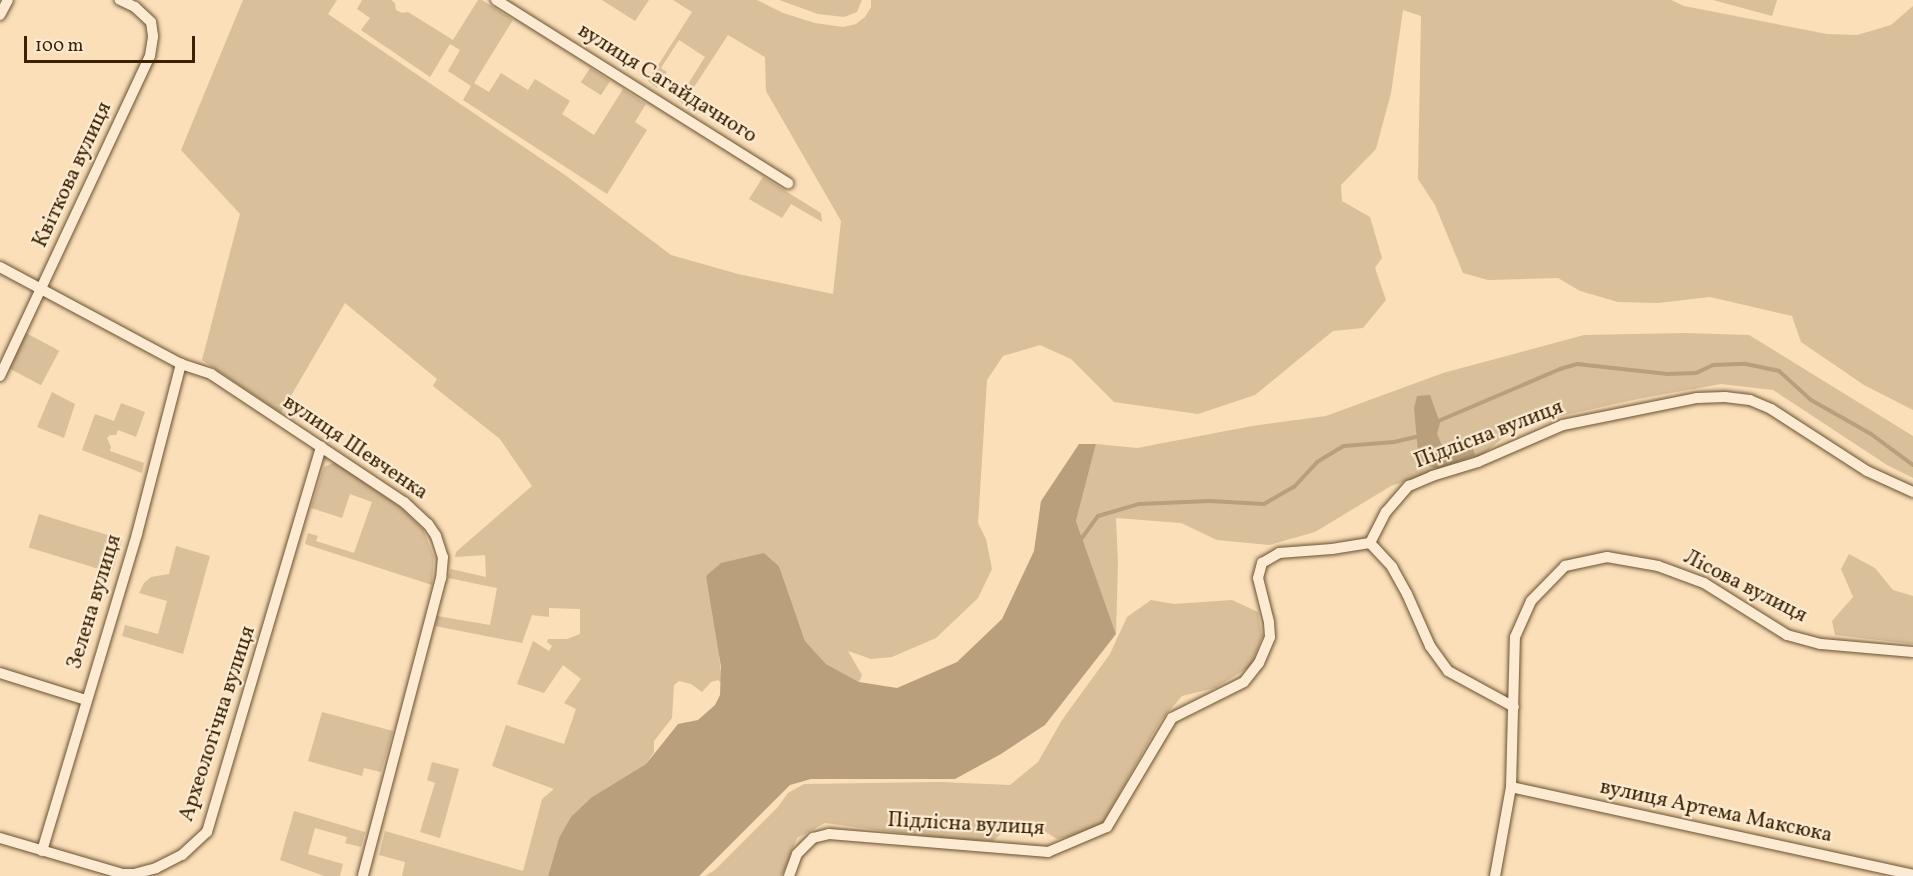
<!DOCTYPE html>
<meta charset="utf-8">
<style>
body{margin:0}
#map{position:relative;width:1913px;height:876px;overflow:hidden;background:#fadfb9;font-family:Vollkorn,serif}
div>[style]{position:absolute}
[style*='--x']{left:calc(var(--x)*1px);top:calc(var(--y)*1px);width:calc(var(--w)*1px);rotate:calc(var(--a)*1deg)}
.green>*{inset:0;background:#d9bf9a;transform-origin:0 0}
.water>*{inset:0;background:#b99f7b}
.stream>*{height:4px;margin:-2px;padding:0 2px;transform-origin:2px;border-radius:2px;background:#b99f7b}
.roads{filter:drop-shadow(0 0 2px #6a5130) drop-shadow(0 0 2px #6a5130)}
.street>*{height:10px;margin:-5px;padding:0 5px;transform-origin:5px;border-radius:5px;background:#fcead2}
span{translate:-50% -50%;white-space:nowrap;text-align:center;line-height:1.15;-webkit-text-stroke:4.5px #fcead2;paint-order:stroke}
.street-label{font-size:21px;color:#3a2202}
.scale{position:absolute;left:24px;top:36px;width:171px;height:27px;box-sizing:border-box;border:3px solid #3a2202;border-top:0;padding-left:8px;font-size:18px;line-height:21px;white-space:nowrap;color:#3a2202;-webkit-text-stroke:4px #fcead2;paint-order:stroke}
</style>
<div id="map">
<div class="green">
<i style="clip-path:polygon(243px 0,337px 0,328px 14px,565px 175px,671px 255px,738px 274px,833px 294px,841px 221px,766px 91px,765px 57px,728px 35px,683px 104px,678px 100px,705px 57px,679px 40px,661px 68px,667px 72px,657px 88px,648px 81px,692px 12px,673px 0,757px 0,783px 13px,815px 23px,843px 27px,856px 24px,865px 17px,871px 7px,871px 0,1671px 0,1684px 6px,1827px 34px,1857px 35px,1891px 25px,1913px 6px,1913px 410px,1864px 385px,1801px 342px,1792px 316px,1710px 297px,1658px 303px,1618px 302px,1580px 291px,1558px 278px,1488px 280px,1463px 273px,1435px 205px,1418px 179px,1421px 16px,1403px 10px,1391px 93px,1376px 149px,1341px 185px,1342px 201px,1370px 217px,1382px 258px,1375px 268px,1386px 300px,1363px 328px,1333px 331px,1255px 395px,1198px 414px,1114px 402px,1071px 359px,1040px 345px,1003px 356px,987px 380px,978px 523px,986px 539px,992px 569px,978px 598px,936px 638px,892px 657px,871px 659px,848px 651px,862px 675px,859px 682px,826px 664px,805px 641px,779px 566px,764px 553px,706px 576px,716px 624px,722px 684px,718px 680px,711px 682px,702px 692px,691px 684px,679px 681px,674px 685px,672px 718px,654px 741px,654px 752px,646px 764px,592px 797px,559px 838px,548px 876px,402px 876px,405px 862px,379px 855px,385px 831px,523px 871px,542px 799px,554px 789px,492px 766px,506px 725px,564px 744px,576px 709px,564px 703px,581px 679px,563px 665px,544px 693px,517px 684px,533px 641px,549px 651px,552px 646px,547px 642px,548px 639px,567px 639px,580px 634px,580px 609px,549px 608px,549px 617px,532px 615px,522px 643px,435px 626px,437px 616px,490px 625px,497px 588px,448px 578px,451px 569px,486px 577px,485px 555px,455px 557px,456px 552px,532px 486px,500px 439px,433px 386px,437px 379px,345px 303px,281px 413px,202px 360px,240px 214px,181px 150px)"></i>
<i style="clip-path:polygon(362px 0,391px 0,395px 3px,396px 10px,402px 13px,408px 12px,453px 40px,478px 0,482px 0,513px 20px,474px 83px,489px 92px,501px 73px,528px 90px,535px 79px,570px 101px,562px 114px,594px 135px,623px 89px,646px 104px,635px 122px,647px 130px,607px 194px,463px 100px,471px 86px,448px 71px,460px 50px,450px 44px,430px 77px,361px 30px,370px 18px,357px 9px)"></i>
<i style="clip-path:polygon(602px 0,649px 0,635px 21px)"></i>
<i style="clip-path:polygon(779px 0,862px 0,857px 12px,844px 17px,818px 14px)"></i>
<i style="clip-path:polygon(1713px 0,1777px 0,1772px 16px)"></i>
<i style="left:590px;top:68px;width:24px;height:17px;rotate:33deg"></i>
<i style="clip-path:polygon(763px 177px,821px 213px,822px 222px,791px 204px,782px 218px,749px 199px)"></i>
<i style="left:24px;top:332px;width:40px;height:39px;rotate:28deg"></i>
<i style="clip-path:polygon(1685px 333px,1749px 335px,1913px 436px,1913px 478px,1887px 465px,1773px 390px,1721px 384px,1638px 399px,1534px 422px,1504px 437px,1480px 457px,1391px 486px,1315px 532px,1269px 545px,1217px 540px,1181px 523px,1116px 518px,1118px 564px,1116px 634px,1076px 521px,1096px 444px,1137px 448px,1252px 426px,1326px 416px,1443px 373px,1584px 335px)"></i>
<i style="clip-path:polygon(52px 392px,75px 404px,64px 438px,37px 427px)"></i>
<i style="clip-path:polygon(121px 403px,145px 412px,136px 437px,118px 430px,116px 435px,110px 435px,107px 438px,111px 447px,110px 451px,144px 463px,142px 473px,82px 450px,95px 414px,114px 421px)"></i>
<i style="clip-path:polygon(335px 462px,400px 507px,423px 529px,434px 557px,432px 585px,305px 544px,308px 533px,318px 536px,316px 541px,354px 553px,372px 502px,350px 494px,342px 518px,311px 508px,324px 467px)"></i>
<i style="left:39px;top:514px;width:87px;height:35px;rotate:17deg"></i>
<i style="clip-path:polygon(176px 546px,210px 556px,183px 654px,122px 636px,125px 625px,158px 634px,167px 601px,139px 593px,144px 583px,151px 577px,169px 574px)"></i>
<i style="clip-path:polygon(1849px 554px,1875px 568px,1893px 590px,1913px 596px,1913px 644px,1835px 635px,1832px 621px,1853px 597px,1841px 569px)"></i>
<i style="clip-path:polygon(1151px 600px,1174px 604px,1232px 600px,1258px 612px,1262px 636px,1251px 666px,1215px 688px,1182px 696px,1161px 720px,1102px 824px,1073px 836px,1057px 839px,1036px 826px,1008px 827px,993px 841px,952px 840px,825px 823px,797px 838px,782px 876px,705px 876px,715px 870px,778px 807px,788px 793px,804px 784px,939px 782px,1010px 785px,1038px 762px,1062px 720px,1110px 654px,1127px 617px)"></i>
<i style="clip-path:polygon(322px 712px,393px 731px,381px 772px,364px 768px,362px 776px,308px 761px)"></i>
<i style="clip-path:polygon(432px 762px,459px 769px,440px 838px,420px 832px,435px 783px,427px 780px)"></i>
<i style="clip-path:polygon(294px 811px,365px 832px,361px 847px,345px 843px,347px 837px,315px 828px,308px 854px,343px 864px,340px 876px,324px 876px,280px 860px)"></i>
</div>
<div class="water">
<i style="clip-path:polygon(1430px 395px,1440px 423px,1437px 434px,1442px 445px,1471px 443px,1475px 455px,1438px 469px,1419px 463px,1414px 408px,1417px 396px)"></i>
<i style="clip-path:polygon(1079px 444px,1096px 444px,1076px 521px,1116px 634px,1045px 725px,1001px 754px,955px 779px,811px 779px,790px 785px,699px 876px,548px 876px,559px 838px,571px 817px,592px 797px,646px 764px,678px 724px,698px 720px,715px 705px,720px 695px,721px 667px,706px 576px,721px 563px,764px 553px,779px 566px,805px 641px,826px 664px,859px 682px,897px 688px,957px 662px,1002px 619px,1034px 551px,1041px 501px)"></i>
</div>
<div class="stream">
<i style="--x:1436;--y:422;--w:135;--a:-23.1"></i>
<i style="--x:1560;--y:369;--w:18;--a:-16"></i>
<i style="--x:1577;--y:364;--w:91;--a:6.3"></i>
<i style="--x:1667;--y:374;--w:29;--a:-2"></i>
<i style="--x:1696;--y:373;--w:19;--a:-25"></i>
<i style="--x:1713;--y:365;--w:33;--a:-2"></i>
<i style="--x:1746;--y:364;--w:34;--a:12"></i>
<i style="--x:1779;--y:371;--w:43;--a:42.2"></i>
<i style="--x:1811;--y:400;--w:69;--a:29.5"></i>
<i style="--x:1871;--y:434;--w:52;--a:36.4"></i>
<i style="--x:1079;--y:542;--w:32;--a:-54"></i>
<i style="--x:1098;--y:516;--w:43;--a:-16.3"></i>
<i style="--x:1139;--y:504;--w:71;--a:-2.4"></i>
<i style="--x:1210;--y:501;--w:54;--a:3.2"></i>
<i style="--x:1264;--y:504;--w:34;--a:-30"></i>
<i style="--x:1294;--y:487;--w:34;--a:-47"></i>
<i style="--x:1317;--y:462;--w:31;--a:-31"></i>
<i style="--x:1344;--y:446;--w:50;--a:-4.6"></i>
<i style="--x:1394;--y:442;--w:27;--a:-13"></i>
</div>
<div class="roads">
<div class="street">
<i style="--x:496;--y:0;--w:345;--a:32.1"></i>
<i style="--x:0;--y:15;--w:17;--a:-62"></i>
<i style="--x:0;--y:267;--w:205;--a:28.2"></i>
<i style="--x:181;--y:364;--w:32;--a:18"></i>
<i style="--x:211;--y:374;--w:232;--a:33.6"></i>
<i style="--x:404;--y:502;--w:33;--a:43"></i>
<i style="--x:428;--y:524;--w:14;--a:56"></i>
<i style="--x:436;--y:536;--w:22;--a:72"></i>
<i style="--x:443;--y:557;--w:21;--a:95"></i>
<i style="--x:441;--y:578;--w:308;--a:104.7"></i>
<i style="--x:0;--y:376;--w:353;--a:-64.9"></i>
<i style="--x:150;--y:56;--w:20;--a:-81"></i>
<i style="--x:153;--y:36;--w:14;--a:-98"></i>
<i style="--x:151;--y:22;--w:22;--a:-137"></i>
<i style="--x:135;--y:7;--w:17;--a:-155"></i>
<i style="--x:1370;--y:543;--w:35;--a:-63"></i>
<i style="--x:1386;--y:512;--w:35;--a:-49"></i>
<i style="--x:1409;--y:486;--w:25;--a:-23"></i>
<i style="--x:1432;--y:476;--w:48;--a:-16.9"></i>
<i style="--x:1478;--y:462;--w:93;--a:-23.5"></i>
<i style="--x:1563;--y:425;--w:137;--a:-11.4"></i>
<i style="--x:1697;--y:398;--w:28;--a:-2"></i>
<i style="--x:1725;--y:397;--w:25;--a:7"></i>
<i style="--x:1750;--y:400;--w:23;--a:23"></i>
<i style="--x:1771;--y:409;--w:114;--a:32.9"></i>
<i style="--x:1867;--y:471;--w:51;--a:24.5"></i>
<i style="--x:1370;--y:543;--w:33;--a:47"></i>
<i style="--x:1392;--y:567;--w:31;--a:61"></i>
<i style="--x:1407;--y:594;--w:57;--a:66.1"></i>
<i style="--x:1430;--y:646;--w:31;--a:54"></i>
<i style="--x:1448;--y:671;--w:75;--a:28.6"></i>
<i style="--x:0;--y:673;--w:90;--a:17.4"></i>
<i style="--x:1511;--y:787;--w:412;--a:12.3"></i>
<i style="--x:0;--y:838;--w:128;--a:16.3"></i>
<i style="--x:123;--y:874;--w:11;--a:0"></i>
<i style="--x:134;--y:874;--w:23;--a:-15"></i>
<i style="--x:156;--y:868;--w:29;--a:-27"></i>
<i style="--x:182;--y:855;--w:34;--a:-43"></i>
<i style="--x:207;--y:832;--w:402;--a:-73.5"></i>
<i style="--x:42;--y:851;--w:331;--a:-73.3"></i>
<i style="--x:137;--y:534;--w:176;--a:-75.5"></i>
<i style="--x:789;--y:876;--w:23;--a:-70"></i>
<i style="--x:797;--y:854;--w:23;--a:-45"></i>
<i style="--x:813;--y:838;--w:16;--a:-14"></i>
<i style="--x:829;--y:834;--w:220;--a:4.7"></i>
<i style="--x:1048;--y:852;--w:64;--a:-23"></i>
<i style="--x:1107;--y:827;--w:127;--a:-59.2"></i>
<i style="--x:1172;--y:718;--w:80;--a:-26.6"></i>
<i style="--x:1244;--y:682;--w:24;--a:-52"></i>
<i style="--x:1259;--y:663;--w:28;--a:-67"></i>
<i style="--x:1270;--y:637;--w:15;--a:-94"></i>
<i style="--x:1269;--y:622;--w:45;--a:-104"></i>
<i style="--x:1258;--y:578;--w:16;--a:-75"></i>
<i style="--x:1262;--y:563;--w:20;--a:-30"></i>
<i style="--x:1279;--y:553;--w:53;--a:-4.3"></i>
<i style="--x:1332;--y:549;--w:38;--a:-9"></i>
<i style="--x:1495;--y:876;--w:90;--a:-79.8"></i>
<i style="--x:1511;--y:787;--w:150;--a:-88.5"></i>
<i style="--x:1515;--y:637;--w:39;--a:-66"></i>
<i style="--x:1531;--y:601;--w:49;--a:-45.8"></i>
<i style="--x:1565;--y:566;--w:43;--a:-12.1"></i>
<i style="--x:1607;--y:557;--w:52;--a:10"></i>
<i style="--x:1658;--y:566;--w:49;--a:20.3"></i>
<i style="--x:1704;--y:583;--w:98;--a:32.1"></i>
<i style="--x:1787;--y:635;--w:35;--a:15"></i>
<i style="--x:1821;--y:644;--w:92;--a:5"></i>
</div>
</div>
<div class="street-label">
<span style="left:667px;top:84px;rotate:32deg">вулиця Сагайдачного</span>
<span style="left:73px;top:175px;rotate:-65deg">Квіткова вулиця</span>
<span style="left:1489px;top:435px;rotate:-21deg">Підлісна вулиця</span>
<span style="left:355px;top:448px;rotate:34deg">вулиця Шевченка</span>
<span style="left:1745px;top:587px;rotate:27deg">Лісова вулиця</span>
<span style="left:95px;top:602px;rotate:-73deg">Зелена вулиця</span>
<span style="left:218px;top:724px;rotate:-72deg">Археологічна вулиця</span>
<span style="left:1716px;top:812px;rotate:12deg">вулиця Артема Максюка</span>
<span style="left:966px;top:825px;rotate:3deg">Підлісна вулиця</span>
</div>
<div class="scale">100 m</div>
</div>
